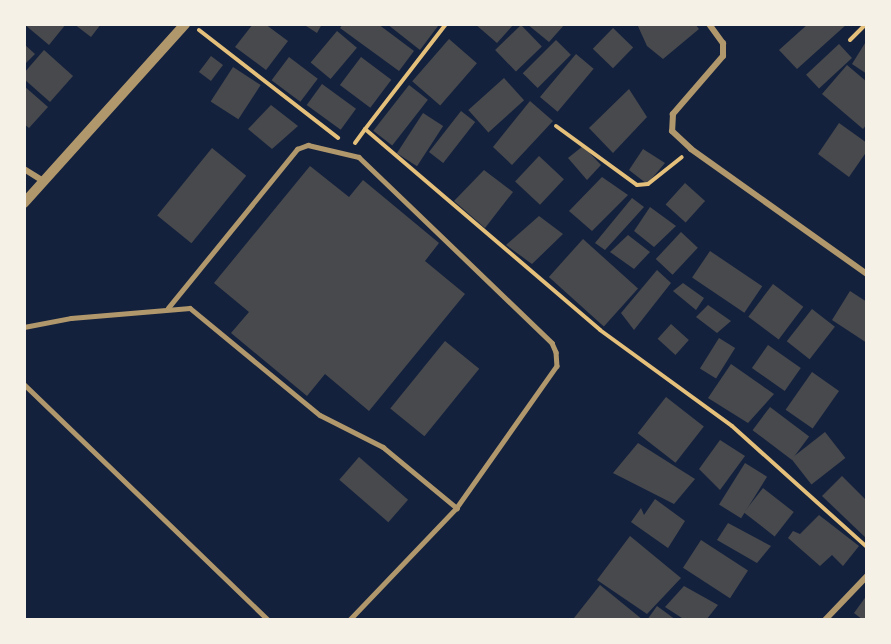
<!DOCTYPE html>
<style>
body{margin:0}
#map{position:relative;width:891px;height:644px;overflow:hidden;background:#14213d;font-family:"Noto Sans",sans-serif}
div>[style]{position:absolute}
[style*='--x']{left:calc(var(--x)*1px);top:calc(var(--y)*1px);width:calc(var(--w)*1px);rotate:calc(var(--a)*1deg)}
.building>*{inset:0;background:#48494c;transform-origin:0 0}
.path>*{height:4px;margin:-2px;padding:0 2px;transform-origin:2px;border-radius:2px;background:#e5c07b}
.service>*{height:4.5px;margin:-2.25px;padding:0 2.25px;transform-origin:2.25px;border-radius:2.25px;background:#b1986c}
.minor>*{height:6px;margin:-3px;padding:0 3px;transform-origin:3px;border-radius:3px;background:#b1986c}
.tertiary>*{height:10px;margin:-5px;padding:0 5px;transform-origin:5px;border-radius:5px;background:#b1986c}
span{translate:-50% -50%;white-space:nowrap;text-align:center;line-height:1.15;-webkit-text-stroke:6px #f6f1e7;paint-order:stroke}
.frame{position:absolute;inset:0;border:26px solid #f6f1e7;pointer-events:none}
</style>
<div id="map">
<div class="building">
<i style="clip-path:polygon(24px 24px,66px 24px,49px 45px)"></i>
<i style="clip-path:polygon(74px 24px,101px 24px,91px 37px)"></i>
<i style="clip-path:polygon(253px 24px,265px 24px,288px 41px,266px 70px,235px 47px)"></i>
<i style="clip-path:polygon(303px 24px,322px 24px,317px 33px)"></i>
<i style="clip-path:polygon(343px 24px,378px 24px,414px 51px,399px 71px,340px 28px)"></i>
<i style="clip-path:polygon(387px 24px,435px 24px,438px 26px,420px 50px)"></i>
<i style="clip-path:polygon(475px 24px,514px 24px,497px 43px)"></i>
<i style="clip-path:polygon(527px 24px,565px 24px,549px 42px)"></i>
<i style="clip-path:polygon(637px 24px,695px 24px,699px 29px,663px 59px,647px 46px)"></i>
<i style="clip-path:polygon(808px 24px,847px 24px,797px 69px,779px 50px)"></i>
<i style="left:521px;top:25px;width:30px;height:36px;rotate:46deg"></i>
<i style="left:613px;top:28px;width:28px;height:29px;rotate:44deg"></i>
<i style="left:337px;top:31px;width:26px;height:41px;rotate:40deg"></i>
<i style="left:449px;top:39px;width:37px;height:56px;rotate:41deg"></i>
<i style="left:556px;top:40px;width:21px;height:47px;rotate:45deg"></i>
<i style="clip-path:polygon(867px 40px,867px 74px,852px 64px)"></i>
<i style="clip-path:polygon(24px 44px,35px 54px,24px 65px)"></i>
<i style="left:839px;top:44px;width:19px;height:45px;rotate:47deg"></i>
<i style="clip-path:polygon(44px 50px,73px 76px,50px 102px,24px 79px,24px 73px)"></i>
<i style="left:576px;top:54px;width:23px;height:56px;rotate:40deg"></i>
<i style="left:211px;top:56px;width:15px;height:20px;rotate:37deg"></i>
<i style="left:289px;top:57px;width:36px;height:29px;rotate:37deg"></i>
<i style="left:361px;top:57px;width:38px;height:35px;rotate:37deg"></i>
<i style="clip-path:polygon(847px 65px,867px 82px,867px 124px,863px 129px,822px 94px)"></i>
<i style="left:233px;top:67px;width:33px;height:41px;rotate:33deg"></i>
<i style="left:504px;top:78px;width:30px;height:48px;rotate:48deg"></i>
<i style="left:322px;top:84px;width:42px;height:26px;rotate:36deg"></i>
<i style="left:409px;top:85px;width:24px;height:58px;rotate:38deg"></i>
<i style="clip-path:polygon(24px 86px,48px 107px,29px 128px,24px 124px)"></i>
<i style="clip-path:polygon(629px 89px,647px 117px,613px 153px,589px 128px)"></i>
<i style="clip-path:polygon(530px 101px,553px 121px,512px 165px,493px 147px)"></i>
<i style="clip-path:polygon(271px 105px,298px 126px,272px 149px,248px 129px)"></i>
<i style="left:461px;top:111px;width:18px;height:52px;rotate:38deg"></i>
<i style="left:423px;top:113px;width:24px;height:48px;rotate:33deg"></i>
<i style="clip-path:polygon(839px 123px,867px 143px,867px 151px,849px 177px,818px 154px)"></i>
<i style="clip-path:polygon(583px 146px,601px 165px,587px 180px,568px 158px)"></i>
<i style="left:212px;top:148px;width:44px;height:87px;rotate:39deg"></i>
<i style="clip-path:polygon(643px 149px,665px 163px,647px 184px,629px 170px)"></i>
<i style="left:539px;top:156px;width:34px;height:35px;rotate:43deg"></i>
<i style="clip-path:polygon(310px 166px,349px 197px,363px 180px,439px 243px,425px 261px,465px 294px,369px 411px,325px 374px,307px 396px,231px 333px,249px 312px,214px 283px)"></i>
<i style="clip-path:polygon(484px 170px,513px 192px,485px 228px,454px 201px)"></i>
<i style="clip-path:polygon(602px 177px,628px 195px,592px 231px,569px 211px)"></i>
<i style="left:685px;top:183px;width:27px;height:29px;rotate:42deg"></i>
<i style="clip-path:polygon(632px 198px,644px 207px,605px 250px,595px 243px)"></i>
<i style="clip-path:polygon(650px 207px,676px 226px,654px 247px,634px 231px)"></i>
<i style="clip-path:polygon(539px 216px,563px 234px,532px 264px,506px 245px)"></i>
<i style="left:681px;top:232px;width:23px;height:37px;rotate:43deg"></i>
<i style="clip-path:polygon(628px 235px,650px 252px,634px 269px,610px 252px)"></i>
<i style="left:583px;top:239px;width:74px;height:51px;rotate:42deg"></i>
<i style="left:710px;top:251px;width:63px;height:32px;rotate:34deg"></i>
<i style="clip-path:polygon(657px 270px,671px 283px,634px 330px,621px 313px)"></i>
<i style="clip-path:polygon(683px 283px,704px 298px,696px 310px,673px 291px)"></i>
<i style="left:773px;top:284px;width:38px;height:41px;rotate:37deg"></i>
<i style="clip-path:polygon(850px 291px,867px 302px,867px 343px,832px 320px)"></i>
<i style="clip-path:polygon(708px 305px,731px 321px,717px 333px,696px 317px)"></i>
<i style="left:812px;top:309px;width:29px;height:41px;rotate:38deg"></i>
<i style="left:671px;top:324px;width:24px;height:20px;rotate:42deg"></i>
<i style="left:719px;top:338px;width:19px;height:36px;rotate:32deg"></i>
<i style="left:445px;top:341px;width:44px;height:87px;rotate:39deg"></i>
<i style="left:768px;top:345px;width:40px;height:28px;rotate:35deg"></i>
<i style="clip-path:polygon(731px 364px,774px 394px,748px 423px,708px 398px)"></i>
<i style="left:812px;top:372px;width:33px;height:46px;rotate:35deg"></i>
<i style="left:666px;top:397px;width:48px;height:46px;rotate:38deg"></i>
<i style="left:770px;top:407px;width:49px;height:29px;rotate:37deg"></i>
<i style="left:825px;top:432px;width:33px;height:43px;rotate:52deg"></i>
<i style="clip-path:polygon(720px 440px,745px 456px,720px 490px,699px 469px)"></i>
<i style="clip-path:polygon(638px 443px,695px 479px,674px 504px,613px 473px)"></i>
<i style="left:359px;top:457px;width:65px;height:30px;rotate:41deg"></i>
<i style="left:745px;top:463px;width:26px;height:49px;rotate:32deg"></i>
<i style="clip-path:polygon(842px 476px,867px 501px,867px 539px,822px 496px)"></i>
<i style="left:763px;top:488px;width:39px;height:31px;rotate:38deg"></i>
<i style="clip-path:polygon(655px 499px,685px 521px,668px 548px,631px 522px,641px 508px,644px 515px)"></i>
<i style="clip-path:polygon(819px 515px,859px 546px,843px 566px,832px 555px,820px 566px,788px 538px,793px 531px,800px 534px)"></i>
<i style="clip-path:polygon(728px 523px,771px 546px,757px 563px,717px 540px)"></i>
<i style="clip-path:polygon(630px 536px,681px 578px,647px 614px,597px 580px)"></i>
<i style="left:701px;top:540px;width:56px;height:33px;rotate:33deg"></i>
<i style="clip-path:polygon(600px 585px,643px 620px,577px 620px,574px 618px)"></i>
<i style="clip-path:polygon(684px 586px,718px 605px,706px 620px,685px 620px,665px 607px)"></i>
<i style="clip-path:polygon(867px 595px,867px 620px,863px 620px,854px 613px)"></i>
<i style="clip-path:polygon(657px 606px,676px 620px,647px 620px)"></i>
</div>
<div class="path">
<i style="--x:446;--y:24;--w:133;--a:127.6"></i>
<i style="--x:365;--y:129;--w:309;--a:40.5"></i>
<i style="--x:600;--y:330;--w:163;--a:36"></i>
<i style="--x:732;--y:426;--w:181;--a:41.9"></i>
<i style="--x:199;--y:30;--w:176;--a:37.8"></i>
<i style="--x:850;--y:40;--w:23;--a:-45"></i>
<i style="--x:556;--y:126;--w:100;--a:36.1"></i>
<i style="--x:637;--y:185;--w:11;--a:-5"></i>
<i style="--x:648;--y:184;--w:43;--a:-38.5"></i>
<i style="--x:355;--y:143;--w:17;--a:-54"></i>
</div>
<div class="service">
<i style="--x:168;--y:308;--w:205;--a:-50.9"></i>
<i style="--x:297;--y:149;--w:12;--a:-20"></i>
<i style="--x:308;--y:145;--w:52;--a:13.2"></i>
<i style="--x:359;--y:157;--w:268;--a:43.9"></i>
<i style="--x:552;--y:343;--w:10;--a:66"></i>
<i style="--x:556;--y:352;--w:14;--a:86"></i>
<i style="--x:557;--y:366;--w:174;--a:125.2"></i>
<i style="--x:24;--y:327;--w:48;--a:-10.8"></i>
<i style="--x:71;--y:318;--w:119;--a:-4.8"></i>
<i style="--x:190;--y:308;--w:168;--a:39.5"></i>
<i style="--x:320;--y:415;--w:71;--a:26.9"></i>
<i style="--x:383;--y:447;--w:96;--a:39.5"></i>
<i style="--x:457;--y:508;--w:155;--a:133.7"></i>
<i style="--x:24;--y:384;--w:339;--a:44"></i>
</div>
<div class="minor">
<i style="--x:709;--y:24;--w:24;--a:54"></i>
<i style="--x:723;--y:43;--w:13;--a:90"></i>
<i style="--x:723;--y:56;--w:77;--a:130.8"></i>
<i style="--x:673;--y:114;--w:17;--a:93"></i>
<i style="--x:672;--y:131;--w:26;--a:43"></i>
<i style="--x:691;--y:149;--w:216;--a:35.4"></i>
<i style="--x:24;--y:169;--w:22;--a:32"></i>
<i style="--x:825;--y:620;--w:61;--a:-46.3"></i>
</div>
<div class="tertiary">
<i style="--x:24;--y:203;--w:241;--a:-48"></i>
</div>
<div class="frame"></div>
</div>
